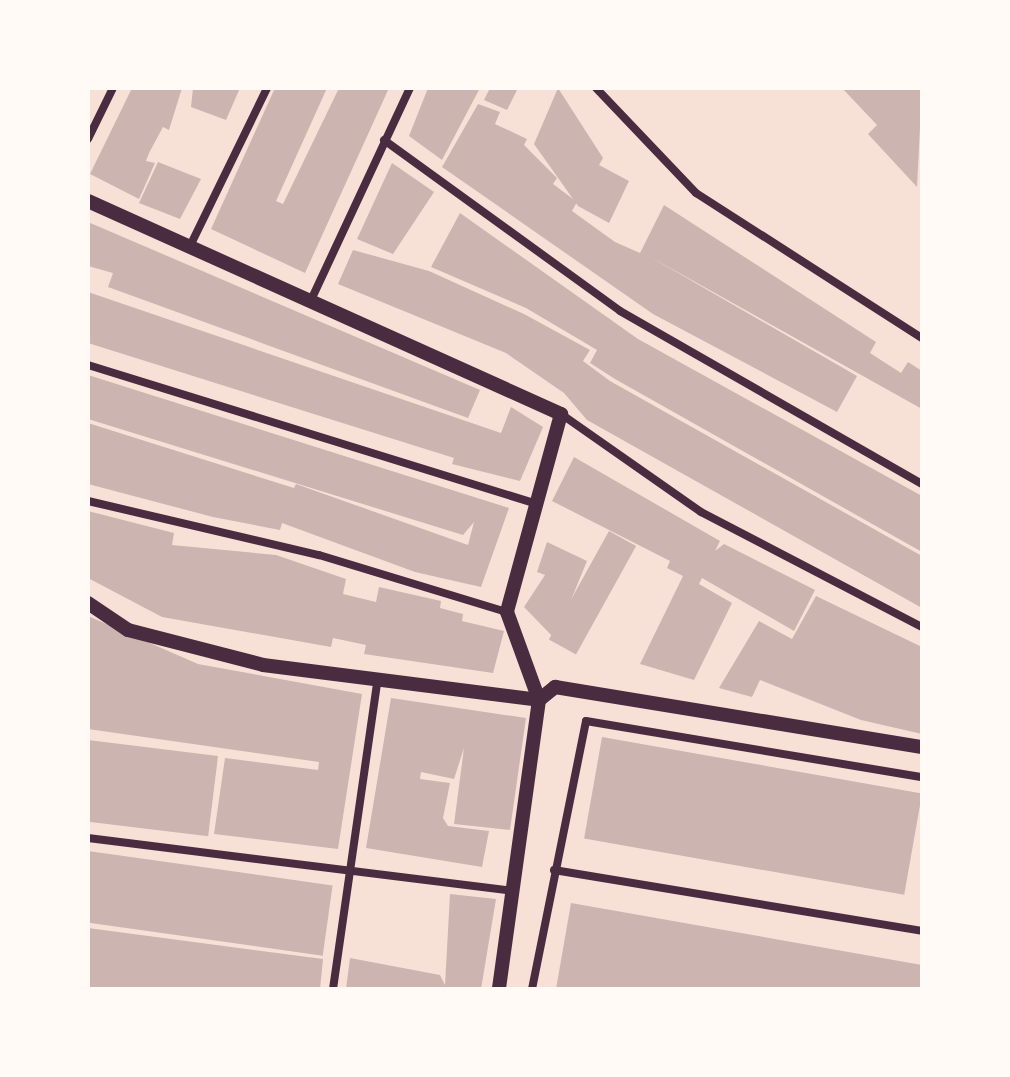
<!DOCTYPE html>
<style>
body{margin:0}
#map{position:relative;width:1010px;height:1077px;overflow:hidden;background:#f7e1d7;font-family:Overpass,sans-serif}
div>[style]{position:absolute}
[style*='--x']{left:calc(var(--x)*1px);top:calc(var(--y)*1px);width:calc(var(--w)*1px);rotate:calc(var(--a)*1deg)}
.building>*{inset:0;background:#ccb4b1;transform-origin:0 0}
.minor>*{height:8px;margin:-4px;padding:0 4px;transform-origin:4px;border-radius:4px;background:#4a2c40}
.tertiary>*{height:14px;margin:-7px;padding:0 7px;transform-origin:7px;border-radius:7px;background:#4a2c40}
span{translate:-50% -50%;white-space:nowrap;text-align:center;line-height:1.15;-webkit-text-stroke:8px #fffaf5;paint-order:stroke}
.frame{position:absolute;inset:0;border:90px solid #fffaf5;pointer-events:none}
</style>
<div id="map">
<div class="building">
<i style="clip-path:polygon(132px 88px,182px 88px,169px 130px,163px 127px,149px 153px,146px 161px,155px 163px,139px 199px,90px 174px)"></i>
<i style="clip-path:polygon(193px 88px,240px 88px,226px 120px,191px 107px)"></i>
<i style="clip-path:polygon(275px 88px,327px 88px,276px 201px,283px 204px,339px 88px,389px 88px,305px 273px,211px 229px)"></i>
<i style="clip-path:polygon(428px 88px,480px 88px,442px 160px,409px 136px)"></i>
<i style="clip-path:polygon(490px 88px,518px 88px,507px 110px,484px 100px)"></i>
<i style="clip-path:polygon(558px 88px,603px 158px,599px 165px,629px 181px,609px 223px,578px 206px,534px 144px)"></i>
<i style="clip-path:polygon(842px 88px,922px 88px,917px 187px,868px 134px,877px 125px)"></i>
<i style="clip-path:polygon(478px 104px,500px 112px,495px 124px,527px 139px,524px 145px,557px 178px,553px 184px,577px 202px,572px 211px,615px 242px,640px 253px,664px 205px,876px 342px,870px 353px,901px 373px,908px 362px,922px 371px,922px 409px,647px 255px,857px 376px,837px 412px,653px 314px,442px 167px)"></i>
<i style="clip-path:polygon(158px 162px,201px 179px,180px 219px,139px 203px)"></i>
<i style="clip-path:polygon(392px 163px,434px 192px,393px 254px,357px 239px)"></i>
<i style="clip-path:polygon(460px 213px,638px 339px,922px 496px,922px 552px,615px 379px,590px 363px,597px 350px,526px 308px,431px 267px)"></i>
<i style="clip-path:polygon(88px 222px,480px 390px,468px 418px,108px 287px,113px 273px,88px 266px)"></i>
<i style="clip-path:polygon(353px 250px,429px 271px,524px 314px,590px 350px,583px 361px,610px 381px,922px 556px,922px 608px,587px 420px,564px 393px,506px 353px,338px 284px)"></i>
<i style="clip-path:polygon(88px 292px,501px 433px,511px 407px,543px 427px,520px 481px,452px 464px,454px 458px,88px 343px)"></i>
<i style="clip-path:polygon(88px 375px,509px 508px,481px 587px,415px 572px,282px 523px,280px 530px,213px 517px,88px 484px,88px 423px,294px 488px,296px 484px,468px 545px,474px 522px,463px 535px,88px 419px)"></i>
<i style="clip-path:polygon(574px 457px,720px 541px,715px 551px,724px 544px,815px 590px,794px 631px,702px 578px,699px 584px,732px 603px,694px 680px,640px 664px,683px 576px,667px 568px,670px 561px,552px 501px)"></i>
<i style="clip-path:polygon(88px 511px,174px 533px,172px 545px,276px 555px,346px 579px,343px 594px,376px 602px,379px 587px,441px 601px,440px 608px,463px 614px,462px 621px,504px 631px,493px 673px,364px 654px,366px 645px,333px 638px,331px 647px,162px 617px,88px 578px)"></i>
<i style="left:609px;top:531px;width:31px;height:124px;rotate:29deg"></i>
<i style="clip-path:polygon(547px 542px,587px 561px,555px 639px,524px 607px,545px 575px,537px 572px)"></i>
<i style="clip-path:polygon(816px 596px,922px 647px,922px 734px,861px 720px,760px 680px,752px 697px,719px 688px,759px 621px,792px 639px)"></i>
<i style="clip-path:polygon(88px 616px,198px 664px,362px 694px,338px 849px,214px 834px,225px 758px,318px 770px,319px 762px,88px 729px)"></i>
<i style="clip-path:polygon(391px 698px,526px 718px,510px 830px,454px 824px,464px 748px,454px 779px,421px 772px,420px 779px,450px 783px,443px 818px,448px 826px,489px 831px,482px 867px,366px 848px)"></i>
<i style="left:602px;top:737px;width:325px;height:103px;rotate:10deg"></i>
<i style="left:88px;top:740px;width:131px;height:81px;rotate:7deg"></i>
<i style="left:88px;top:851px;width:247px;height:71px;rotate:8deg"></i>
<i style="clip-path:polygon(450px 894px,496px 899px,481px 989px,346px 989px,350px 958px,440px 975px,445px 985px)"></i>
<i style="clip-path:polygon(571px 903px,922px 965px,922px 989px,556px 989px)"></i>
<i style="clip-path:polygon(88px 928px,323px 959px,320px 989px,88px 989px)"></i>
</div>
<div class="minor">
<i style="--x:596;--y:88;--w:145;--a:46.4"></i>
<i style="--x:696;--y:193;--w:269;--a:32.7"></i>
<i style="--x:88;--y:139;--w:57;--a:-63.9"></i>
<i style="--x:384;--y:140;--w:291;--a:35.9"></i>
<i style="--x:620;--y:311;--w:348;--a:29.8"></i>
<i style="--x:192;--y:242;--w:171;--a:-64"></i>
<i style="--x:312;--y:298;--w:232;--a:-65"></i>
<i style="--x:88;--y:365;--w:468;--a:17.2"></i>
<i style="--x:561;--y:414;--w:171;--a:35"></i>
<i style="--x:701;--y:512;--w:249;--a:27.5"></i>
<i style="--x:88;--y:501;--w:237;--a:13.2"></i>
<i style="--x:319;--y:555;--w:196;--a:16.9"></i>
<i style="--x:88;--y:838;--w:430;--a:7.1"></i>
<i style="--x:554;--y:870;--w:373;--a:9.4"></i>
<i style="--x:333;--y:989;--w:308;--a:-81.8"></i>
<i style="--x:532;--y:989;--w:273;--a:-78.6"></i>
<i style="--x:586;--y:721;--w:341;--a:9.5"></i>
</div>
<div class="tertiary">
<i style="--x:88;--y:201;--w:519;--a:24.24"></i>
<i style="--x:561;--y:414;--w:205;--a:105.3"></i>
<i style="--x:507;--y:612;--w:94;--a:70"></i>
<i style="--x:539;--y:700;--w:292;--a:97.9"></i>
<i style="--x:88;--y:603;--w:48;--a:34"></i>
<i style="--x:128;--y:630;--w:139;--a:14.5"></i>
<i style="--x:263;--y:665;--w:278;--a:7.2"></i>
<i style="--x:539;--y:700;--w:21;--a:-39"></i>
<i style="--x:555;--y:687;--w:372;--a:9.3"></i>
</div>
<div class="frame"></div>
</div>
